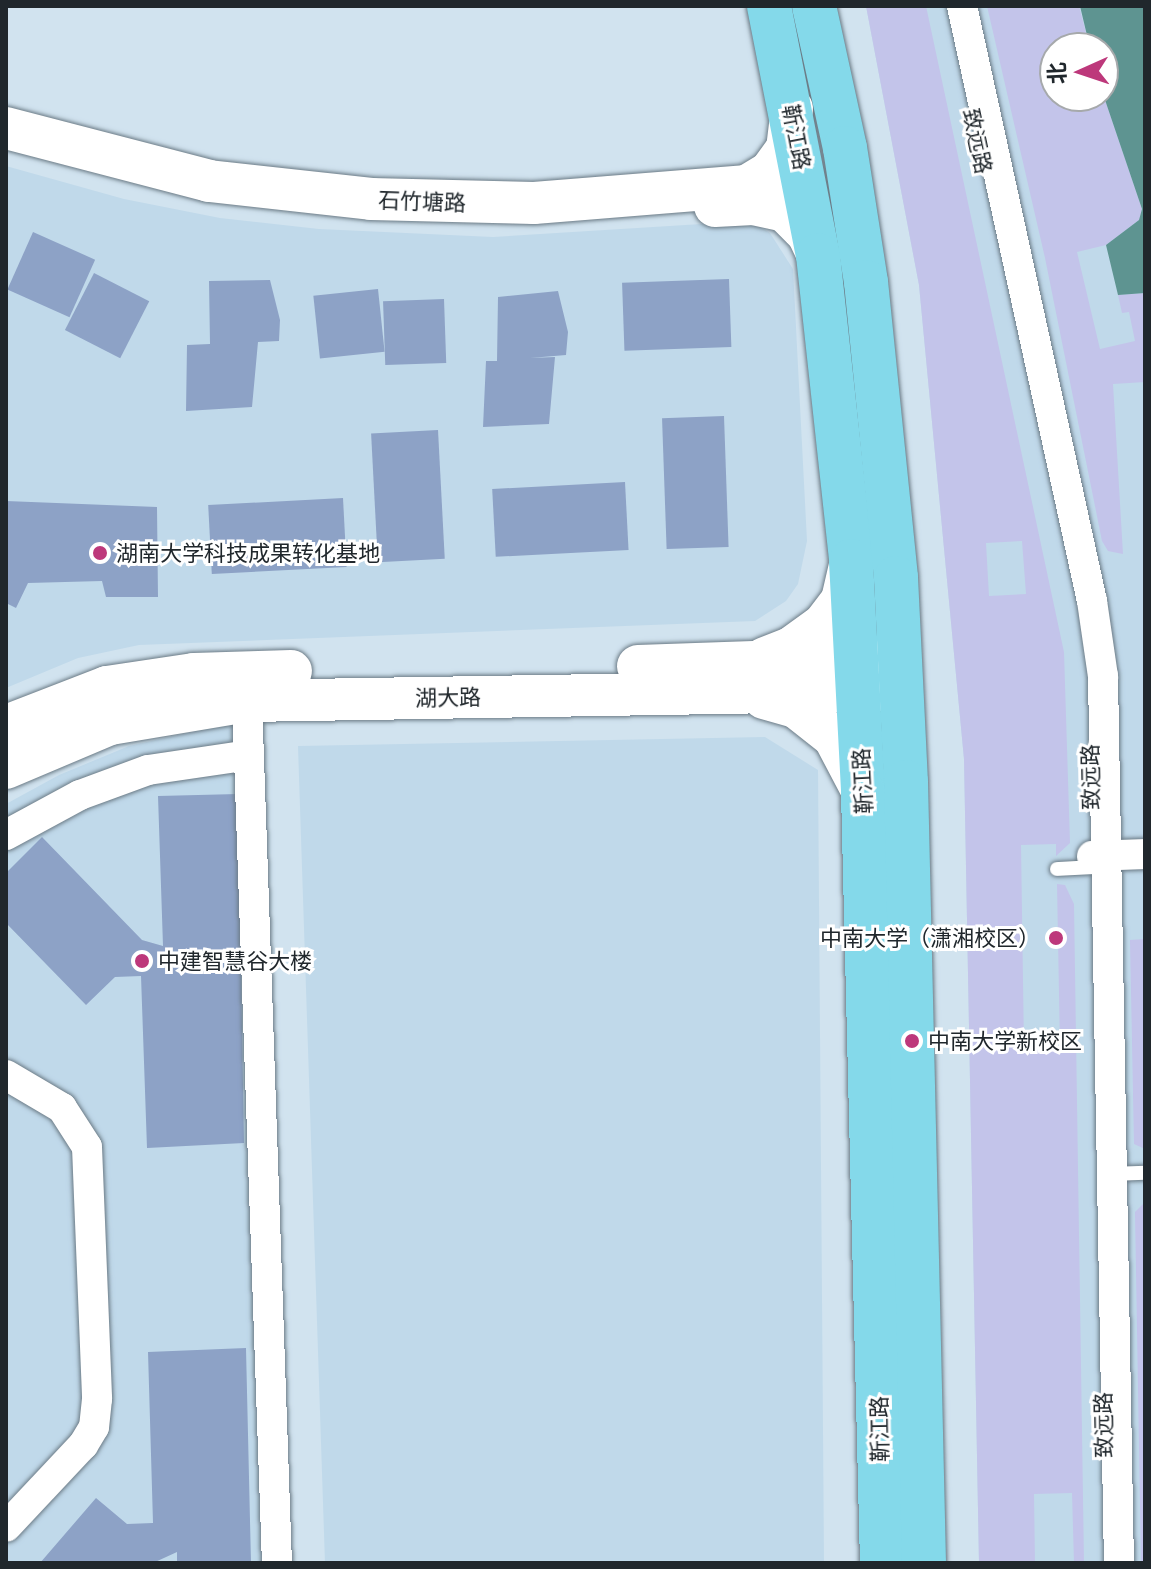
<!DOCTYPE html>
<meta charset="utf-8">
<style>
body{margin:0}
#map{position:relative;width:1151px;height:1569px;overflow:hidden;background:#d1e3ef;font-family:Lato,"Noto Sans SC",sans-serif}
div>[style]{position:absolute}
[style*='--x']{left:calc(var(--x)*1px);top:calc(var(--y)*1px);width:calc(var(--w)*1px);rotate:calc(var(--a)*1deg)}
.built>*{inset:0;background:#c0d9ea}
.green>*{inset:0;background:#c3c4ea}
.water>*{inset:0;background:#5e9491}
.building>*{inset:0;background:#8da2c6;transform-origin:0 0}
.roads{filter:drop-shadow(0 0 2px #6a7a85) drop-shadow(0 0 2px #6a7a85)}
.lane>*{height:14px;margin:-7px;padding:0 7px;transform-origin:7px;border-radius:7px;background:#fff}
.street>*{height:30px;margin:-15px;padding:0 15px;transform-origin:15px;border-radius:15px;background:#fff}
.secondary>*{height:42px;margin:-21px;padding:0 21px;transform-origin:21px;border-radius:21px;background:#fff}
.primary>*{height:44px;margin:-22px;padding:0 22px;transform-origin:22px;border-radius:22px;background:#84d9ea}
.dots>*{width:22px;height:22px;translate:-50% -50%;box-sizing:border-box;border:4px solid #fff;border-radius:50%}
span{translate:-50% -50%;white-space:nowrap;text-align:center;line-height:1.15;-webkit-text-stroke:6px #fff;paint-order:stroke}
.street-label{font-size:22px;color:#20272c}
.poi-label{font-size:22px;color:#20272c}
.left{translate:0 -50%;text-align:left}
.right{translate:-100% -50%;text-align:right}
.frame{position:absolute;inset:0;border:8px solid #20272c;pointer-events:none}
.north{position:absolute;left:1039px;top:32px;width:80px;height:80px;box-sizing:border-box;background:#fff;border:2px solid #a6a9ab;border-radius:50%;rotate:267deg;font-size:22px;font-weight:700;line-height:32px;text-align:center;color:#20272c}
.north::after{content:'';display:block;margin:auto;width:28px;height:36px;background:#bd387b;clip-path:polygon(50% 0,100% 100%,50% 72%,0 100%)}
</style>
<div id="map">
<div class="built">
<i style="clip-path:polygon(evenodd,866px 6px,1145px 6px,1145px 1563px,979px 1563px,964px 759px,919px 285px,866px 6px,1055px 48px,1103px 48px,1103px 96px,1055px 96px,1055px 48px)"></i>
<i style="clip-path:polygon(6px 166px,124px 199px,220px 218px,319px 229px,493px 237px,750px 221px,770px 233px,793px 269px,807px 541px,798px 584px,786px 601px,755px 621px,139px 645px,78px 658px,6px 688px)"></i>
<i style="clip-path:polygon(263px 723px,291px 1563px,6px 1563px,6px 804px,59px 775px,129px 746px,214px 727px)"></i>
<i style="clip-path:polygon(765px 737px,818px 770px,824px 1563px,325px 1563px,298px 746px)"></i>
</div>
<div class="green">
<i style="clip-path:polygon(evenodd,866px 6px,926px 6px,1064px 652px,1070px 843px,1056px 856px,1056px 844px,1021px 845px,1024px 1048px,1060px 1048px,1057px 884px,1065px 885px,1074px 904px,1084px 1563px,1074px 1563px,1072px 1493px,1034px 1494px,1035px 1563px,979px 1563px,964px 759px,919px 285px,866px 6px,1022px 541px,1026px 594px,989px 596px,986px 543px,1022px 541px)"></i>
<i style="clip-path:polygon(987px 6px,1079px 6px,1090px 48px,1055px 48px,1055px 96px,1103px 94px,1142px 209px,1139px 220px,1106px 245px,1077px 252px,1100px 349px,1135px 341px,1129px 312px,1122px 313px,1118px 295px,1145px 293px,1145px 382px,1113px 384px,1123px 554px,1108px 551px,1102px 541px,1045px 258px)"></i>
<i style="clip-path:polygon(1145px 939px,1145px 1149px,1134px 1144px,1130px 940px)"></i>
<i style="clip-path:polygon(1145px 1202px,1145px 1563px,1141px 1563px,1135px 1212px)"></i>
</div>
<div class="water">
<i style="clip-path:polygon(1080px 6px,1145px 6px,1145px 293px,1118px 295px,1106px 245px,1139px 220px,1142px 209px,1103px 94px,1103px 48px,1090px 48px)"></i>
</div>
<div class="building">
<i style="left:33px;top:232px;width:68px;height:63px;rotate:24deg"></i>
<i style="left:94px;top:273px;width:62px;height:64px;rotate:27deg"></i>
<i style="left:729px;top:279px;width:68px;height:107px;rotate:88deg"></i>
<i style="clip-path:polygon(270px 280px,280px 320px,279px 341px,258px 342px,252px 407px,186px 411px,187px 345px,210px 344px,209px 281px)"></i>
<i style="left:378px;top:289px;width:63px;height:65px;rotate:84deg"></i>
<i style="clip-path:polygon(558px 291px,568px 332px,566px 355px,530px 358px,555px 357px,549px 424px,483px 427px,486px 361px,497px 361px,498px 297px)"></i>
<i style="left:444px;top:299px;width:64px;height:61px;rotate:88deg"></i>
<i style="left:724px;top:416px;width:131px;height:62px;rotate:88deg"></i>
<i style="left:438px;top:430px;width:129px;height:67px;rotate:87deg"></i>
<i style="left:625px;top:482px;width:68px;height:133px;rotate:87deg"></i>
<i style="left:343px;top:498px;width:69px;height:135px;rotate:87deg"></i>
<i style="clip-path:polygon(6px 501px,157px 507px,158px 597px,106px 597px,102px 581px,28px 583px,16px 608px,6px 603px)"></i>
<i style="clip-path:polygon(238px 794px,244px 1143px,147px 1148px,141px 976px,115px 977px,86px 1005px,6px 923px,6px 873px,42px 837px,142px 940px,163px 946px,158px 796px)"></i>
<i style="clip-path:polygon(246px 1348px,251px 1563px,177px 1563px,177px 1552px,153px 1563px,40px 1563px,96px 1498px,127px 1524px,153px 1523px,148px 1352px)"></i>
</div>
<div class="roads">
<div class="lane">
<i style="--x:1057;--y:869;--w:35;--a:-3"></i>
<i style="--x:1111;--y:1174;--w:34;--a:-2"></i>
</div>
<div class="street">
<i style="--x:962;--y:6;--w:609;--a:77.68"></i>
<i style="--x:1092;--y:601;--w:76;--a:81.7"></i>
<i style="--x:1103;--y:676;--w:887;--a:88.97"></i>
<i style="--x:247;--y:701;--w:863;--a:88.01"></i>
<i style="--x:6;--y:835;--w:84;--a:-28.4"></i>
<i style="--x:80;--y:795;--w:72;--a:-20.2"></i>
<i style="--x:148;--y:770;--w:102;--a:-8.4"></i>
<i style="--x:1092;--y:856;--w:53;--a:-2.2"></i>
<i style="--x:6;--y:1075;--w:65;--a:30.5"></i>
<i style="--x:62;--y:1108;--w:46;--a:57.3"></i>
<i style="--x:87;--y:1147;--w:252;--a:87.7"></i>
<i style="--x:97;--y:1399;--w:28;--a:96"></i>
<i style="--x:94;--y:1427;--w:21;--a:121"></i>
<i style="--x:83;--y:1445;--w:112;--a:133.2"></i>
</div>
<div class="secondary">
<i style="--x:6;--y:128;--w:210;--a:14.6"></i>
<i style="--x:209;--y:181;--w:163;--a:6.3"></i>
<i style="--x:371;--y:199;--w:163;--a:1.4"></i>
<i style="--x:534;--y:203;--w:214;--a:-4.6"></i>
<i style="--x:747;--y:186;--w:27;--a:-31"></i>
<i style="--x:770;--y:172;--w:29;--a:-54"></i>
<i style="--x:787;--y:149;--w:41;--a:-83"></i>
<i style="--x:715;--y:206;--w:38;--a:-3"></i>
<i style="--x:753;--y:204;--w:33;--a:12"></i>
<i style="--x:785;--y:211;--w:33;--a:45"></i>
<i style="--x:808;--y:234;--w:23;--a:65"></i>
<i style="--x:765;--y:658;--w:28;--a:-21"></i>
<i style="--x:791;--y:648;--w:41;--a:-36"></i>
<i style="--x:824;--y:624;--w:30;--a:-53"></i>
<i style="--x:842;--y:600;--w:39;--a:-77"></i>
<i style="--x:638;--y:666;--w:253;--a:-2"></i>
<i style="--x:764;--y:698;--w:33;--a:16"></i>
<i style="--x:796;--y:707;--w:48;--a:38.3"></i>
<i style="--x:834;--y:737;--w:62;--a:62.2"></i>
<i style="--x:6;--y:726;--w:108;--a:-21.1"></i>
<i style="--x:107;--y:687;--w:88;--a:-8.5"></i>
<i style="--x:194;--y:674;--w:97;--a:-1.8"></i>
<i style="--x:6;--y:768;--w:113;--a:-22.9"></i>
<i style="--x:110;--y:724;--w:139;--a:-9.5"></i>
<i style="--x:247;--y:701;--w:647;--a:-0.97"></i>
</div>
<div class="primary">
<i style="--x:769;--y:6;--w:254;--a:78.9"></i>
<i style="--x:818;--y:255;--w:308;--a:83.8"></i>
<i style="--x:851;--y:561;--w:231;--a:87"></i>
<i style="--x:863;--y:792;--w:771;--a:88.59"></i>
<i style="--x:814;--y:6;--w:145;--a:77.7"></i>
<i style="--x:845;--y:148;--w:136;--a:81.1"></i>
<i style="--x:866;--y:282;--w:298;--a:84.2"></i>
<i style="--x:896;--y:578;--w:204;--a:87.2"></i>
<i style="--x:906;--y:782;--w:781;--a:88.68"></i>
</div>
</div>
<div class="dots">
<i style="left:100px;top:553px;background:#bd387b"></i>
<i style="left:1056px;top:938px;background:#bd387b"></i>
<i style="left:142px;top:961px;background:#bd387b"></i>
<i style="left:912px;top:1041px;background:#bd387b"></i>
</div>
<div class="street-label">
<span style="left:797px;top:137px;rotate:79deg">靳江路</span>
<span style="left:978px;top:141px;rotate:78deg">致远路</span>
<span style="left:422px;top:201px;rotate:2deg">石竹塘路</span>
<span style="left:448px;top:697px;rotate:-1deg">湖大路</span>
<span style="left:1090px;top:777px;rotate:-91deg">致远路</span>
<span style="left:862px;top:781px;rotate:-93deg">靳江路</span>
<span style="left:1103px;top:1425px;rotate:-91deg">致远路</span>
<span style="left:879px;top:1429px;rotate:-91deg">靳江路</span>
</div>
<div class="poi-label">
<span class="left" style="left:116px;top:553px">湖南大学科技成果转化基地</span>
<span class="right" style="left:1040px;top:938px">中南大学（潇湘校区）</span>
<span class="left" style="left:158px;top:961px">中建智慧谷大楼</span>
<span class="left" style="left:928px;top:1041px">中南大学新校区</span>
</div>
<div class="frame"></div>
<div class="north">北</div>
</div>
